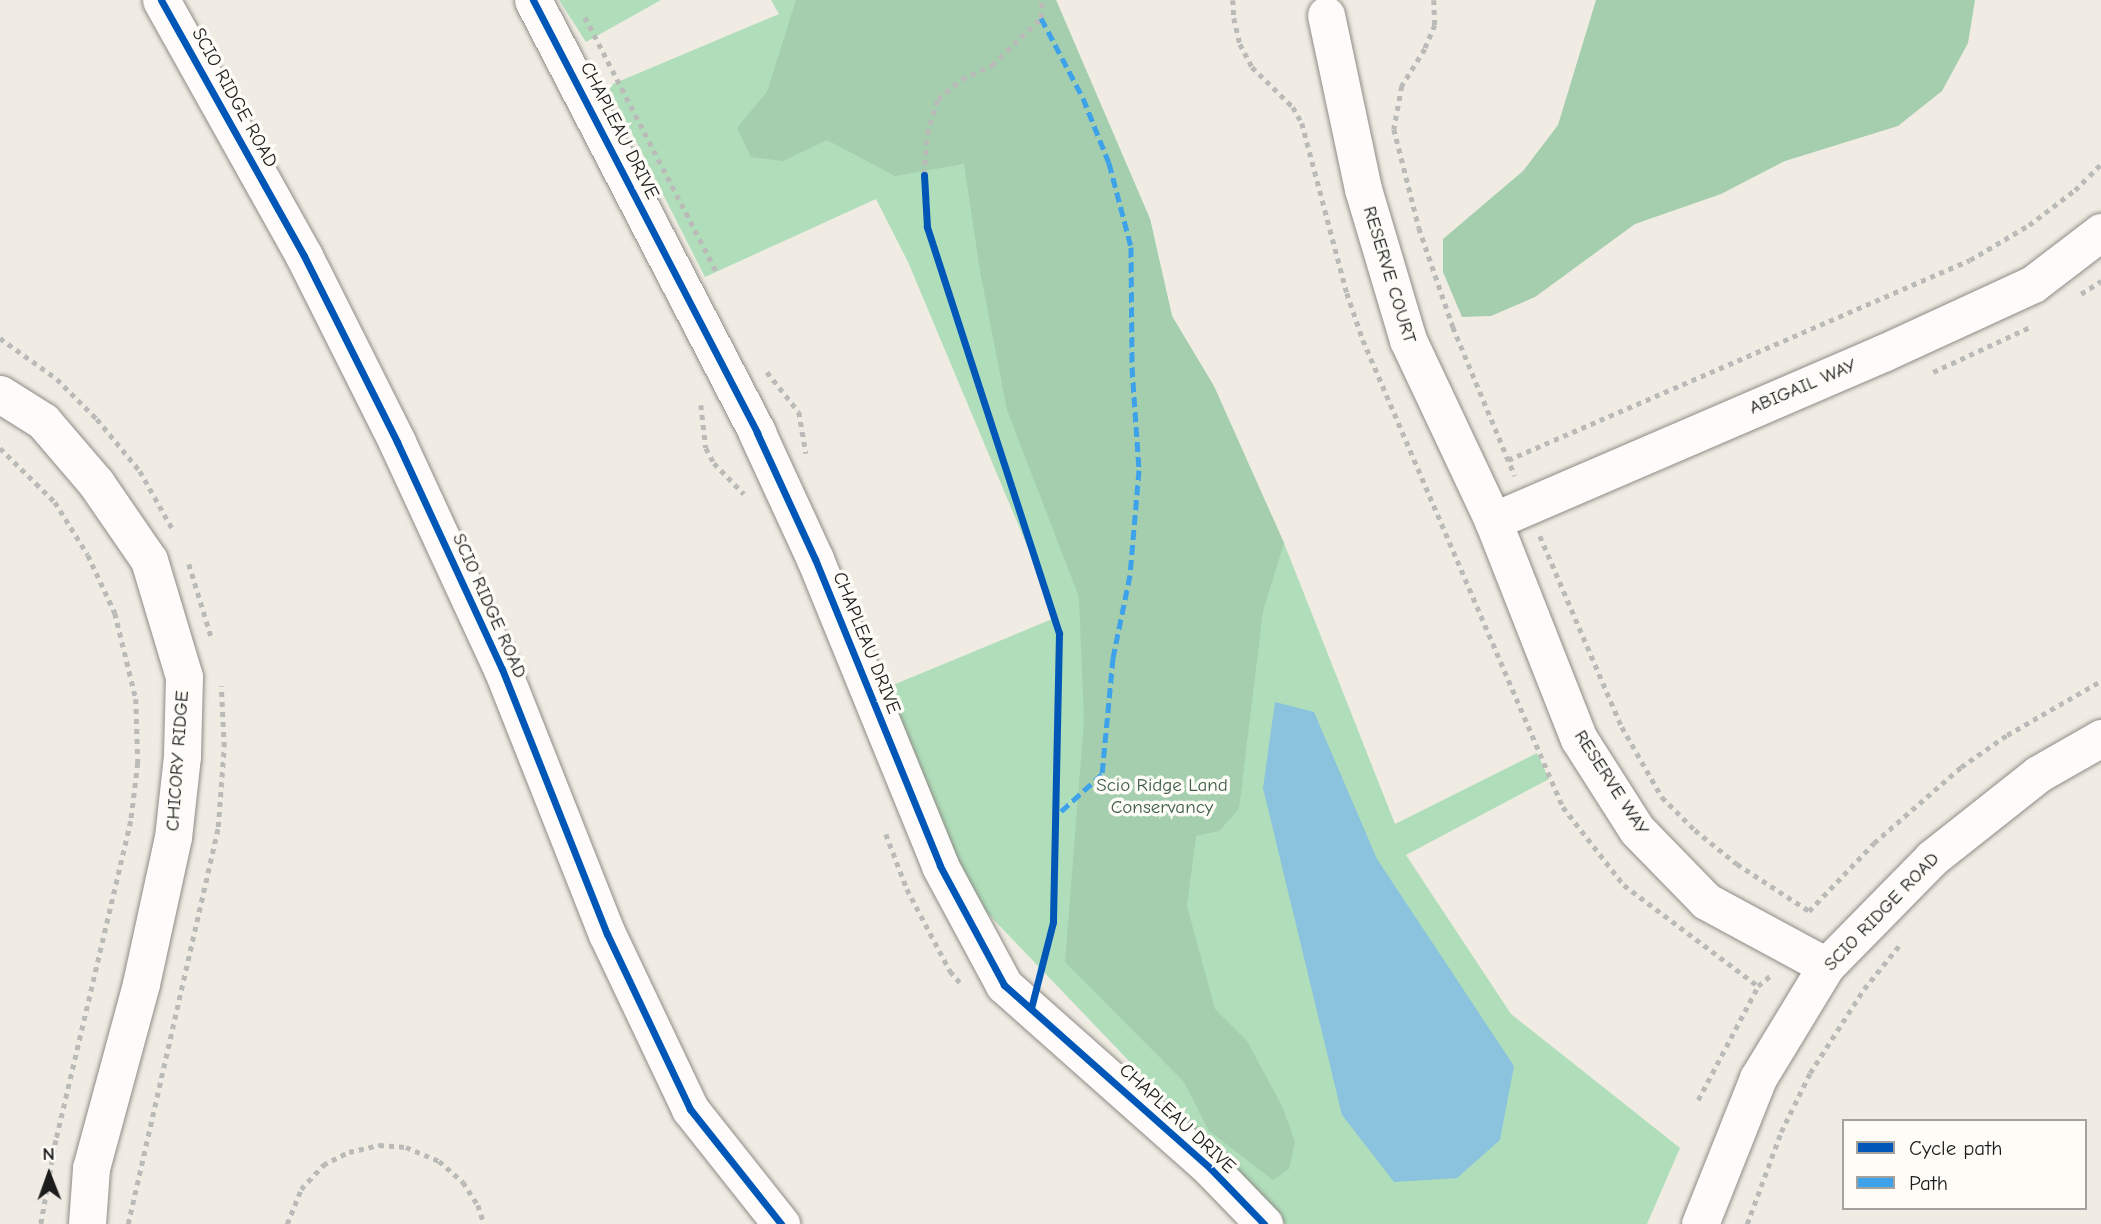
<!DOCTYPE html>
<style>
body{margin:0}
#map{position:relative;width:2101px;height:1224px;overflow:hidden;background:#f0ece3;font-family:"Comic Neue",sans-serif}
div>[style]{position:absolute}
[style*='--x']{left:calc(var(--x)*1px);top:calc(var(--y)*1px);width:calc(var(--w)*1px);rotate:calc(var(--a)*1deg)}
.green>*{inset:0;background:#b0deba}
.forest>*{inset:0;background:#a4cead}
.water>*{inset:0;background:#8bc2dd}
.path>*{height:4.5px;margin-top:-2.25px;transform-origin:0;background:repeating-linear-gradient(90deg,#babab8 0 5px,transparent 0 10px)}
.roads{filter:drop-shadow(0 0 2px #8d8b86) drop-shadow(0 0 2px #8d8b86)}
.minor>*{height:37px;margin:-18.5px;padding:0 18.5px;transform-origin:18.5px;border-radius:18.5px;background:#fdfcfb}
.quiet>*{height:5px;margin-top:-2.5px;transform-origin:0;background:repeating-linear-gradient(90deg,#3da2ea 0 10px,transparent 0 15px)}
.cycleway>*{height:7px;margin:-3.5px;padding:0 3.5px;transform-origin:3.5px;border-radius:3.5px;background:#0057b8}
span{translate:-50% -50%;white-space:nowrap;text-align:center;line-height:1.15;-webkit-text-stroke:7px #fdfcf7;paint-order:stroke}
.street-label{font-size:19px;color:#1c1c1c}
.park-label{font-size:19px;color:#3e5c47}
.legend{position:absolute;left:1842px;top:1119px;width:245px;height:91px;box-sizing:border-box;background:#fdfcf7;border:2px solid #a3a29f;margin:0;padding:9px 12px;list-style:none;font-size:21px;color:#1c1c1c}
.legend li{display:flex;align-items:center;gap:14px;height:35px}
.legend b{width:35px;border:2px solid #a3a29f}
.north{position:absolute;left:14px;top:1140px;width:70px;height:70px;-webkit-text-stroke:5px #fdfcf7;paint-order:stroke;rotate:359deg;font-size:19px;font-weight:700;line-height:28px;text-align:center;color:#1c1c1c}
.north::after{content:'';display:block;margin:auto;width:24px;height:32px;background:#1c1c1c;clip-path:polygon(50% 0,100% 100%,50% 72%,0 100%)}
</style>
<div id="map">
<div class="green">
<i style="clip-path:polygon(559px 0,661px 0,586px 42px)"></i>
<i style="clip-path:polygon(771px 0,1056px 0,1150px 219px,1172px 316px,1214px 388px,1284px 543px,1395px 824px,1537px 753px,1549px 779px,1406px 855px,1511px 1014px,1680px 1148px,1647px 1224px,1285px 1224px,973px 898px,888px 687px,1057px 617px,908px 262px,876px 199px,705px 277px,608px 86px,779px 14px)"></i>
</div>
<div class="forest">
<i style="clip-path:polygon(796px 0,1056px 0,1150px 219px,1172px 316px,1214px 386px,1284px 543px,1263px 611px,1239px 809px,1219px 831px,1196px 836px,1187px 906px,1215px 1009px,1247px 1041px,1282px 1106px,1295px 1142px,1289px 1169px,1273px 1180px,1209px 1131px,1184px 1082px,1065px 962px,1084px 721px,1079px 597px,1007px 410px,980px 271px,964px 164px,895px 176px,827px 140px,783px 161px,751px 157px,737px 128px,767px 92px)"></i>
<i style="clip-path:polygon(1596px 0,1975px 0,1968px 43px,1942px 91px,1898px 126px,1785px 161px,1721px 194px,1635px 224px,1535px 297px,1491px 316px,1462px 317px,1443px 272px,1443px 239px,1523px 171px,1558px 125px)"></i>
</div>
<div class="water">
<i style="clip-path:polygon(1275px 702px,1314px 712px,1377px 859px,1514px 1066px,1500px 1140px,1457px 1178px,1394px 1182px,1342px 1115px,1263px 788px)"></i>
</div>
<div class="path">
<i style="--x:1233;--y:0;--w:18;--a:87"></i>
<i style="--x:1234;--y:18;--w:27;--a:77"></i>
<i style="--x:1240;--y:44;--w:26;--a:62"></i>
<i style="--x:1252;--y:67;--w:57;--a:44.3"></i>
<i style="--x:1293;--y:107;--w:18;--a:61"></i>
<i style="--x:1302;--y:123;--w:176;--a:75.2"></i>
<i style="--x:1347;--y:293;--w:50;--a:71.2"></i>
<i style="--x:1363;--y:340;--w:508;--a:66.82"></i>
<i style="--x:1563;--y:807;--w:99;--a:52"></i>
<i style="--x:1624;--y:885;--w:168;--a:37"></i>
<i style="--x:1434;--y:0;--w:25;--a:88"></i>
<i style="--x:1435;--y:25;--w:26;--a:113"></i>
<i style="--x:1425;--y:49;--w:44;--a:121.9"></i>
<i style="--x:1402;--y:86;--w:44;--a:100.5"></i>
<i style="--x:1394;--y:129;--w:102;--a:75.8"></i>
<i style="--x:1419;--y:228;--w:105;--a:71"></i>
<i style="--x:1453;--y:327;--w:161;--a:67.4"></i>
<i style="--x:585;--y:17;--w:286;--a:62.7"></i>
<i style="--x:924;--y:175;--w:41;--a:-85.8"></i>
<i style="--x:927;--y:134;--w:37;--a:-73"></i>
<i style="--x:938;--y:99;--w:31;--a:-40"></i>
<i style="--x:962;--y:79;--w:33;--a:-25"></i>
<i style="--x:992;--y:65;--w:68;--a:-43.8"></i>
<i style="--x:1041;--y:18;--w:18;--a:-87"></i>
<i style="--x:2081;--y:294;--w:24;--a:-33"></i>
<i style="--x:0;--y:338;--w:70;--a:35.7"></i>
<i style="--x:57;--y:379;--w:57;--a:45"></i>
<i style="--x:97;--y:419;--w:67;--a:50.4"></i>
<i style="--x:140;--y:471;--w:65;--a:60.7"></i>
<i style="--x:767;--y:372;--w:51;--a:51.3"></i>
<i style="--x:799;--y:412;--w:42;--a:80.3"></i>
<i style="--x:1933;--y:372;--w:107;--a:-24.9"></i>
<i style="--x:701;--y:405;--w:43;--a:83.4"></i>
<i style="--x:706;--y:448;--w:17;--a:62"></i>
<i style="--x:714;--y:463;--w:43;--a:45.9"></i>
<i style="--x:0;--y:448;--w:77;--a:44.5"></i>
<i style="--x:55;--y:502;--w:62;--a:58.1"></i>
<i style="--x:88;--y:555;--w:64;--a:65"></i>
<i style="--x:115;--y:613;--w:89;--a:76.3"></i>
<i style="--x:136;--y:699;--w:64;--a:88.2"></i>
<i style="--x:138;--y:763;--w:58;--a:96.9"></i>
<i style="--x:131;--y:821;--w:328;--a:103.2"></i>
<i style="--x:56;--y:1140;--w:85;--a:100.1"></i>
<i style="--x:1508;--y:460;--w:503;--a:-23.41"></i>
<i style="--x:1970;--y:260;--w:69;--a:-30.7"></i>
<i style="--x:2029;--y:225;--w:58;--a:-37.3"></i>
<i style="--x:2075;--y:190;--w:37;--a:-45"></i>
<i style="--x:1540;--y:536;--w:208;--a:66.8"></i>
<i style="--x:1622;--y:727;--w:81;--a:60.3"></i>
<i style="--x:1662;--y:797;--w:47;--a:45"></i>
<i style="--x:1695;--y:830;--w:54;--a:39"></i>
<i style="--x:1737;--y:864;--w:86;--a:33.1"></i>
<i style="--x:189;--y:564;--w:75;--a:73"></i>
<i style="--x:886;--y:834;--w:59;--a:69.1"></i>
<i style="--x:907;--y:889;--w:93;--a:62.3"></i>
<i style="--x:950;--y:971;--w:18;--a:49"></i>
<i style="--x:1809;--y:911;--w:94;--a:-46.3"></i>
<i style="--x:1874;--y:843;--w:116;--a:-41.1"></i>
<i style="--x:1961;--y:767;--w:56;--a:-34.8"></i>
<i style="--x:2007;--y:735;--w:108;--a:-29.9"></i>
<i style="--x:1698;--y:1100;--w:129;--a:-62.2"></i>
<i style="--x:1758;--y:986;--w:17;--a:-40"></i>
<i style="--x:128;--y:1224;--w:407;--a:-77.2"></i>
<i style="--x:218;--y:827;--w:80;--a:-85.7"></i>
<i style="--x:224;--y:747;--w:61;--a:-92.8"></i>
<i style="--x:287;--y:1224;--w:38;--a:-68"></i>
<i style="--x:301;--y:1189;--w:33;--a:-47"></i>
<i style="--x:323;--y:1165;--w:29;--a:-27"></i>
<i style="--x:349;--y:1152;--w:31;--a:-13"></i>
<i style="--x:379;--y:1145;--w:27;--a:4"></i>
<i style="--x:406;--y:1147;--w:36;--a:23"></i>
<i style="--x:439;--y:1161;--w:32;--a:41"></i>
<i style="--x:463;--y:1182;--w:27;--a:57"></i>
<i style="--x:478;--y:1205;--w:20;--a:72"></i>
<i style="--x:1747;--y:1224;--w:98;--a:-69.7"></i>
<i style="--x:1781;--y:1132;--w:66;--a:-63.8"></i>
<i style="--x:1810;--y:1073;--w:100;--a:-57.3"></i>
<i style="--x:1864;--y:989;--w:60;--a:-51"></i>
</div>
<div class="roads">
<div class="minor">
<i style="--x:161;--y:0;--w:293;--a:60.8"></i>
<i style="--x:304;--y:256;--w:208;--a:63.4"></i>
<i style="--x:397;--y:442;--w:250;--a:65.2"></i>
<i style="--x:502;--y:669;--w:285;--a:68.4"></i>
<i style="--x:607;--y:934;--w:194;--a:64.6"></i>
<i style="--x:690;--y:1109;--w:147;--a:51.6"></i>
<i style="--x:533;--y:0;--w:488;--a:62.6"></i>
<i style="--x:757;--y:433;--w:139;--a:65.3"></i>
<i style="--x:815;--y:559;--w:331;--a:67.8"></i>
<i style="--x:940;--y:866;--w:135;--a:61.7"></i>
<i style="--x:1004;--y:985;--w:276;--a:41.6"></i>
<i style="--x:1210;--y:1168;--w:78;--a:46"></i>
<i style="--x:1326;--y:15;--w:178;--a:78"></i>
<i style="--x:1363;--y:189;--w:158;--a:73.4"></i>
<i style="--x:1408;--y:340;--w:200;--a:64.8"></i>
<i style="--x:1493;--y:521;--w:234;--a:68.5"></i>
<i style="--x:1579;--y:739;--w:108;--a:57.5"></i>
<i style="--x:1637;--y:830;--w:99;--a:45.8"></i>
<i style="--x:1706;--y:901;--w:136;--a:28.4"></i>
<i style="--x:0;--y:394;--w:51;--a:32.1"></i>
<i style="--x:43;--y:421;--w:82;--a:49.5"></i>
<i style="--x:96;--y:483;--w:93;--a:55.5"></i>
<i style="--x:149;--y:560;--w:122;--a:73.3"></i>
<i style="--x:184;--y:677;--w:79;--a:91.5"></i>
<i style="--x:182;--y:756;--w:81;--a:96.3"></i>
<i style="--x:173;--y:837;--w:150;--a:102.3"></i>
<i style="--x:141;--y:984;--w:191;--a:105.2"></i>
<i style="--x:91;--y:1168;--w:56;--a:94.1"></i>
<i style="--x:1493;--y:521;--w:425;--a:-23.3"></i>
<i style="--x:1883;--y:353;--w:165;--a:-24.7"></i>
<i style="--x:2033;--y:284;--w:86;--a:-37.4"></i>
<i style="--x:1700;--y:1224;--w:157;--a:-68.3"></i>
<i style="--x:1758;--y:1078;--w:131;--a:-58.7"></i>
<i style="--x:1826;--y:966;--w:151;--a:-45.5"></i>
<i style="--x:1932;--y:858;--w:135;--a:-38.4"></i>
<i style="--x:2038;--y:774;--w:73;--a:-29.7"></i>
</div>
</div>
<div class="quiet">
<i style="--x:1041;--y:18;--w:90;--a:62.3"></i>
<i style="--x:1083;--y:98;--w:70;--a:68.2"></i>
<i style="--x:1109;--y:163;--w:87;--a:75.3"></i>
<i style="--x:1131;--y:247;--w:120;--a:89.5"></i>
<i style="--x:1132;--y:367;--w:103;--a:86.1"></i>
<i style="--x:1139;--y:470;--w:105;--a:94.9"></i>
<i style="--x:1130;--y:575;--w:85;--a:101.6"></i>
<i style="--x:1113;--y:658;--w:117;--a:95.4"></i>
<i style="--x:1102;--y:774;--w:61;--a:137.7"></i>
</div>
<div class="cycleway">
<i style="--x:161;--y:0;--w:293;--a:60.8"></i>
<i style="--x:304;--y:256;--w:208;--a:63.4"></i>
<i style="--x:397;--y:442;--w:250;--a:65.2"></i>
<i style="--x:502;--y:669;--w:285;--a:68.4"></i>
<i style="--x:607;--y:934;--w:194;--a:64.6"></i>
<i style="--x:690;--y:1109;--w:147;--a:51.6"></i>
<i style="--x:533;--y:0;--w:488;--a:62.6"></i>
<i style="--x:757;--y:433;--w:139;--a:65.3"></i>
<i style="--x:815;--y:559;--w:331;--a:67.8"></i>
<i style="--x:940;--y:866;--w:135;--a:61.7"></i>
<i style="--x:1004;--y:985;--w:276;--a:41.6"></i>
<i style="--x:1210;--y:1168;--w:78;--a:46"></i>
<i style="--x:924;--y:175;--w:52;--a:86.7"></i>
<i style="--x:927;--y:227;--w:427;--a:72"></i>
<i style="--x:1059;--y:633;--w:289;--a:91.2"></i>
<i style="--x:1053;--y:922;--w:89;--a:104.3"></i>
</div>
<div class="street-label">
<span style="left:234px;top:98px;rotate:61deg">SCIO RIDGE ROAD</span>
<span style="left:619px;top:131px;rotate:63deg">CHAPLEAU DRIVE</span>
<span style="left:1389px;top:275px;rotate:73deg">RESERVE COURT</span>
<span style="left:1803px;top:387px;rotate:-23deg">ABIGAIL WAY</span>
<span style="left:489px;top:606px;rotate:66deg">SCIO RIDGE ROAD</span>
<span style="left:866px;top:643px;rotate:68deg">CHAPLEAU DRIVE</span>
<span style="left:178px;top:761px;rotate:-86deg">CHICORY RIDGE</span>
<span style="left:1611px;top:783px;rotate:57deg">RESERVE WAY</span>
<span style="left:1882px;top:912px;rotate:-46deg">SCIO RIDGE ROAD</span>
<span style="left:1177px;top:1119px;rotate:43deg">CHAPLEAU DRIVE</span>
</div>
<div class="park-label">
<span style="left:1162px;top:797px">Scio Ridge Land<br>Conservancy</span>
</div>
<ul class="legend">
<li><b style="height:9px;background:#0057b8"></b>Cycle path</li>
<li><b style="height:9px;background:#3da2ea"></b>Path</li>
</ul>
<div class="north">N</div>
</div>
